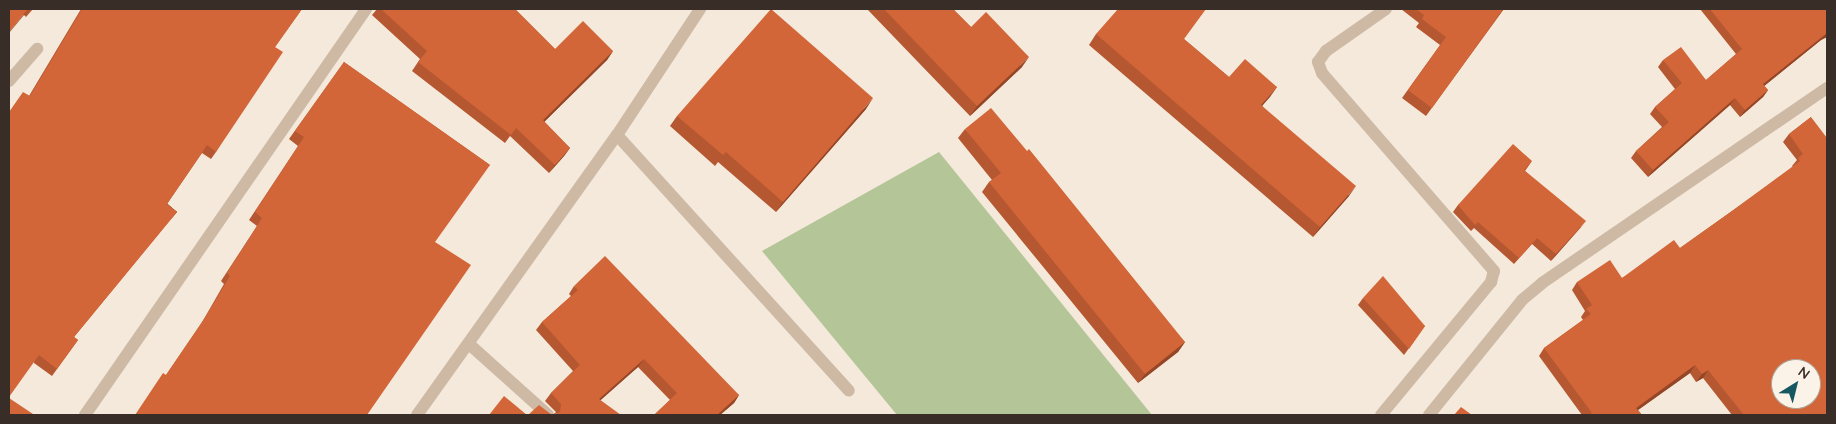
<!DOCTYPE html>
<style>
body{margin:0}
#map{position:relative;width:1836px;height:424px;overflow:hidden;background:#f4e9da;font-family:Quicksand,sans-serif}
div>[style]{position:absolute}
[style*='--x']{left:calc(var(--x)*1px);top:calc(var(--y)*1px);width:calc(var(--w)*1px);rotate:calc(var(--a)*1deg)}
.green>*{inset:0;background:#b4c598}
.lane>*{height:12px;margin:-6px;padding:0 6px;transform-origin:6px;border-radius:6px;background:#cebaa4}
.street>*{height:12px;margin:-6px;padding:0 6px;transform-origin:6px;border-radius:6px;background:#cebaa4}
.wall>*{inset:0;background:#b55831}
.shaded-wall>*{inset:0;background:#944728;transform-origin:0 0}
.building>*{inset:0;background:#d36639}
span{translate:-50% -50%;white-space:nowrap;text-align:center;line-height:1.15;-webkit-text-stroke:4.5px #fbf3e7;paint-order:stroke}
.frame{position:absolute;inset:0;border:10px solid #392d27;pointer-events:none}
.north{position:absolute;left:1771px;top:359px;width:50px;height:50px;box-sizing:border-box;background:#fbf3e7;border:1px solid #ada49a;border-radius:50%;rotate:36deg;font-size:14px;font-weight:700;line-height:20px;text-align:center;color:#392d27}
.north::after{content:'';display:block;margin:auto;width:18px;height:22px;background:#17575f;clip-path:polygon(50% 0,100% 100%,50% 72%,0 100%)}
</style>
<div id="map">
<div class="green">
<i style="clip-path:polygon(939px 152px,1152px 415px,897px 415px,762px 251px)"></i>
</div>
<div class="lane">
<i style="--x:9;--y:81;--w:43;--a:-48.8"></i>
<i style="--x:617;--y:135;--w:345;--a:47.8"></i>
<i style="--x:469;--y:344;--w:106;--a:41.9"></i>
<i style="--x:85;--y:415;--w:494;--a:-55.3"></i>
<i style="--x:417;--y:415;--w:344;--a:-54.5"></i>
<i style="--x:617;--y:135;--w:151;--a:-56.6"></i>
<i style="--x:1381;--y:415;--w:173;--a:-50.4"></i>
<i style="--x:1491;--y:282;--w:11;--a:-75"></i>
<i style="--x:1494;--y:271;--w:262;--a:-131"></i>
<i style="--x:1322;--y:73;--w:12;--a:-110"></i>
<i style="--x:1318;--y:62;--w:14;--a:-54"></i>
<i style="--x:1326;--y:51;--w:73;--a:-35"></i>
</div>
<div class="street">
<i style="--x:1429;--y:415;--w:148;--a:-51"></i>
<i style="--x:1522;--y:300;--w:26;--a:-40"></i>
<i style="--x:1542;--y:283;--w:345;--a:-34.4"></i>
</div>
<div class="wall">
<i style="clip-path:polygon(9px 9px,33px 9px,26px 17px,24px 15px)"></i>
<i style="clip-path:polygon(81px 9px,302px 9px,275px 47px,216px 152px,211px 159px,202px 153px,167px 204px,177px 212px,171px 219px,74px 337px,78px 340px,52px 376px,34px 363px,29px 96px)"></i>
<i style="clip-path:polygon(377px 9px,515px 9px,555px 49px,613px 51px,607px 60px,544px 122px,570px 148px,564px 156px,549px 173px,510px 136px,505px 143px,412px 71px,420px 59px,372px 15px)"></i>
<i style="clip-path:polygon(867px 9px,953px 9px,971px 27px,1022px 67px,970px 116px)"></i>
<i style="clip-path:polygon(1401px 9px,1504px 9px,1426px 116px,1402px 98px,1440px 45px,1416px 27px,1419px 23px)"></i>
<i style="clip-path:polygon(1700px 9px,1827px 9px,1827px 37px,1821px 40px,1764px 86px,1768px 90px,1763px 97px,1740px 117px,1730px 105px,1648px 177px,1631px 158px,1636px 151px,1662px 127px,1650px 114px,1655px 107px,1675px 89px,1658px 67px,1663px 60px,1706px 80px,1736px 54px)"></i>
<i style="clip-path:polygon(1096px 34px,1184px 39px,1229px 77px,1277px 87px,1262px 106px,1349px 196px,1313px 237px,1089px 45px)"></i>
<i style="clip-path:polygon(344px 62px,490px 165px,166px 375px,201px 324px,224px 284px,221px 281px,257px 226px,249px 220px,298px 146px,289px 139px)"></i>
<i style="clip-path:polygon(866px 109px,776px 212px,718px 162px,715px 166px,670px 126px,677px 116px)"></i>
<i style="clip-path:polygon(1811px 117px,1827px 415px,1732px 415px,1703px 378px,1696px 382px,1690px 373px,1638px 410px,1642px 415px,1582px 415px,1539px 356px,1544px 348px,1583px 320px,1581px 317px,1585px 311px,1572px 290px,1577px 282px,1622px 278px,1680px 248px,1732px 211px,1793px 167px,1792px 166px,1797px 160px,1783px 142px,1789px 134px)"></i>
<i style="clip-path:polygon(965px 129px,1185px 342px,1178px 352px,1138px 383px,982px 192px,989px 182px,992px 180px,958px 138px)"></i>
<i style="clip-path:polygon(1532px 161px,1525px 171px,1581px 227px,1551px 261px,1532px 244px,1514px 264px,1474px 228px,1471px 231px,1453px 212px,1458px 205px)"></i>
<i style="clip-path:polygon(574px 286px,739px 395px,734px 403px,720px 415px,654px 415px,670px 400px,638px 367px,600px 400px,552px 415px,555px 413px,556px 412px,545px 401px,551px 393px,573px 371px,536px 330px,542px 322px,571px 296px,569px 294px)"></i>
<i style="clip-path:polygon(1363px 298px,1425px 326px,1404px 355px,1358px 305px)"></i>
</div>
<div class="shaded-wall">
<i style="clip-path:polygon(28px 9px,24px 15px,9px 33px,9px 32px)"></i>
<i style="clip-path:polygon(1827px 33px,1827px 37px,1821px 40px,1758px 91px,1763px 84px)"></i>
<i style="clip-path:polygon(613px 51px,607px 60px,537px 129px,543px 120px)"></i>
<i style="clip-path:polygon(1029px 57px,1022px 67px,970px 116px,977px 106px)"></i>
<i style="clip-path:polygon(1277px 87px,1270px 97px,1254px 115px,1261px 105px)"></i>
<i style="clip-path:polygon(1768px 90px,1763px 97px,1740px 117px,1745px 110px)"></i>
<i style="clip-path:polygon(873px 98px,866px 109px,776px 212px,783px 202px)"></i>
<i style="clip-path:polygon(1735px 98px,1730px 105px,1648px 177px,1653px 170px)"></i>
<i style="clip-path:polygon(570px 148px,564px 156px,549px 173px,555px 165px)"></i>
<i style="clip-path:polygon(1356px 186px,1349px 196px,1313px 237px,1320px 227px)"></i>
<i style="left:177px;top:212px;width:9px;height:162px;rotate:131deg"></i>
<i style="clip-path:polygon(1586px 221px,1581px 227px,1551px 261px,1556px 254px)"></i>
<i style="clip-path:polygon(1185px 342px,1178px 352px,1138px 383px,1145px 374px)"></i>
<i style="clip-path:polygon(644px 359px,638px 367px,593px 407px,599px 399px)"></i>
<i style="clip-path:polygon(1695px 365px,1690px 373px,1631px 415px,1636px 408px)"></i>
<i style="clip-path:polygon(1708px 370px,1703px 378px,1696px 382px,1702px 374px)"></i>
<i style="clip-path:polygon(739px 395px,734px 403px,720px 415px,717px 415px)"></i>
</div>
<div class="building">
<i style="clip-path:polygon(9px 9px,28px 9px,9px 32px)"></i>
<i style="clip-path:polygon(82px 9px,302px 9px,275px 47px,283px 52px,216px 152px,207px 145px,167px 204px,177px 212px,74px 337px,78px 340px,57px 369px,39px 355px,9px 397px,9px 112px,23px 92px,30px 96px)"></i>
<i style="clip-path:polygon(381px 9px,515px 9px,555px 49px,583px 21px,613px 51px,543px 120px,570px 148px,555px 165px,516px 128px,511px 135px,418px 62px,427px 51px)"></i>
<i style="clip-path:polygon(771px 9px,873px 98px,783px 202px,726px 152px,723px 155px,677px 116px)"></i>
<i style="clip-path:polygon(884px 9px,953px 9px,971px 27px,986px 12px,1029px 57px,977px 106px)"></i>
<i style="clip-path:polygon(1118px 9px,1206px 9px,1184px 39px,1229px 77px,1245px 59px,1277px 87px,1261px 105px,1356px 186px,1320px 227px,1096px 34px)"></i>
<i style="clip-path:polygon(1416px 9px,1503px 9px,1432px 108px,1408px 90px,1446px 37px,1422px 19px,1424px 15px)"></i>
<i style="clip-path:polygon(1710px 9px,1827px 9px,1827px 33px,1763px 84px,1768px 90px,1745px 110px,1735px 98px,1653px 170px,1636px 151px,1669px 122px,1655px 107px,1682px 83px,1663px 60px,1681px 47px,1706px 80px,1742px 49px)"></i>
<i style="clip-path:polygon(344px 62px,490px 165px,435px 242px,471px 265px,367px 415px,135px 415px,163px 373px,166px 375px,206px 316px,230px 276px,227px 273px,262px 218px,255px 212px,304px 137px,295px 131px)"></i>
<i style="clip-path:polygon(991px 108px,1027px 151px,1029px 149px,1185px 342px,1145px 374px,989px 182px,1001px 173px,965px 129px)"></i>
<i style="clip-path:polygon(evenodd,1811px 117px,1827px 138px,1827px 415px,1744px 415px,1708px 370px,1702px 374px,1695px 365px,1636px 408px,1642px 415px,1589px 415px,1592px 413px,1544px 348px,1591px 314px,1586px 309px,1592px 305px,1577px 282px,1610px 260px,1622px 278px,1674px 240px,1680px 248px,1732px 211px,1800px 161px,1798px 158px,1803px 154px,1789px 134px,1811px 117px,1781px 369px,1811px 369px,1811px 399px,1781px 399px,1781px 369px)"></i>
<i style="clip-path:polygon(1513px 144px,1532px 161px,1524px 170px,1586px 221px,1556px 254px,1537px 238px,1519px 258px,1478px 222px,1475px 225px,1458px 205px)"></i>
<i style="clip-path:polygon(605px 256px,739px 395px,717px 415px,654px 415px,677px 393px,644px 359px,599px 399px,621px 415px,528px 415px,539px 405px,552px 415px,560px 412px,561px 404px,551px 393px,580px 365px,542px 322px,578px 290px,574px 286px)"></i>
<i style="clip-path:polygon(1383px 276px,1425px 326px,1409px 349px,1363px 298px)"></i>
<i style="clip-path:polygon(504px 396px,527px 415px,489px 415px)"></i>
<i style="clip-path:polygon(9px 398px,33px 414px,33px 415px,9px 415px)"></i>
<i style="clip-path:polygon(1461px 407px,1472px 415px,1454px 415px)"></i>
</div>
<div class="frame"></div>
<div class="north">N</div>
</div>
